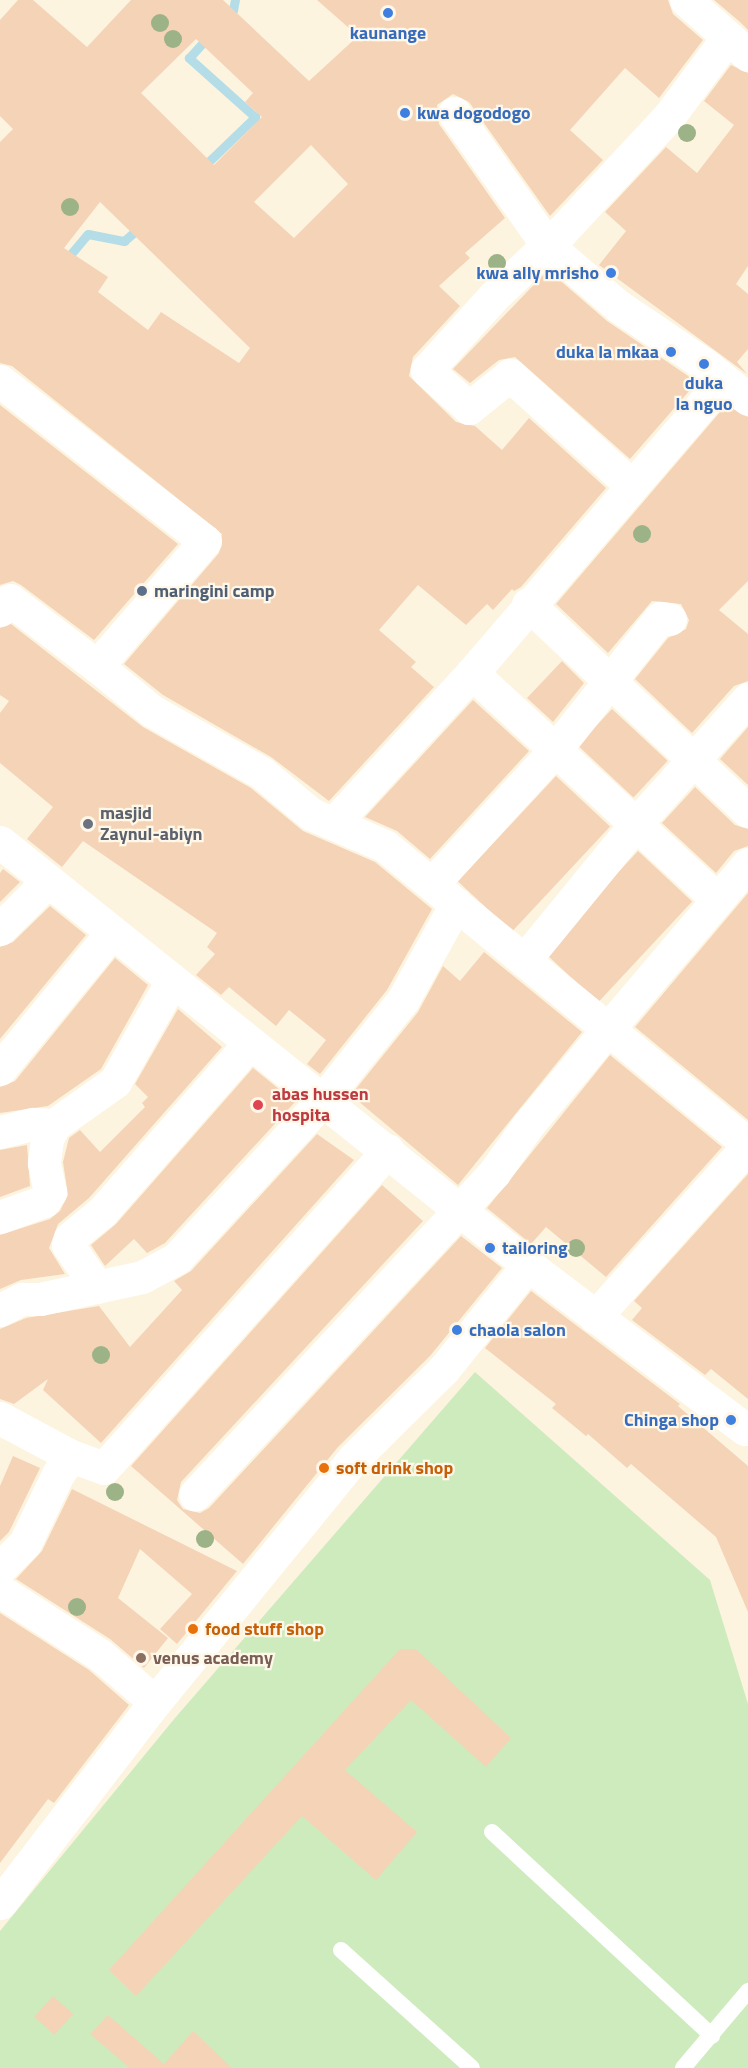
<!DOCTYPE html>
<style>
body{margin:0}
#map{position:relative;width:748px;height:2068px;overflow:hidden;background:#fdf4e0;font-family:"Titillium Web",sans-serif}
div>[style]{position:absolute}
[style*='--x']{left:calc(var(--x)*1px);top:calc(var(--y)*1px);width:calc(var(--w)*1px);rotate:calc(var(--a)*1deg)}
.green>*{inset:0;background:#ceebbe}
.stream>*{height:9px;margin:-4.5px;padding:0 4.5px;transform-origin:4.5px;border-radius:4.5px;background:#b4dde7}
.building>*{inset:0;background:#f4d3b7;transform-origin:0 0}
.lane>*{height:16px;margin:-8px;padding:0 8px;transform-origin:8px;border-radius:8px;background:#fff}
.street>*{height:33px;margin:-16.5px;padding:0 16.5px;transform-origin:16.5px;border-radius:16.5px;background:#fff}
.trees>*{width:18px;height:18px;margin:-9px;border-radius:50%;background:#9cb287}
.dots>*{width:16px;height:16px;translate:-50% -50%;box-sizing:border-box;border:3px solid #fff7e8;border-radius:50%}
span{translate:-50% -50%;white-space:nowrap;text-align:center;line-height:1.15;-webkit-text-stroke:4.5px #fff7e8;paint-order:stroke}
.shop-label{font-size:18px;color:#366cbe;font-weight:700}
.left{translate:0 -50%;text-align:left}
.right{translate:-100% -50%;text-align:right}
.service-label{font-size:18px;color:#4e5e75;font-weight:700}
.worship-label{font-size:18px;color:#5b616d;font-weight:700}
.health-label{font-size:18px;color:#be3a42;font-weight:700}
.food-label{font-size:18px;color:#c56008;font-weight:700}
.education-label{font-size:18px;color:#785e54;font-weight:700}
</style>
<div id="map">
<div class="green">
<i style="clip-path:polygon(475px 1372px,710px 1580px,748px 1704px,748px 2068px,0 2068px,0 1931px,175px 1718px)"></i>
</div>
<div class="stream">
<i style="--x:226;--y:18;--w:11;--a:-49"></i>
<i style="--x:233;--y:10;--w:10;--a:-79"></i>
<i style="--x:202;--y:168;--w:74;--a:-43.9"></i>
<i style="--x:255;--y:117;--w:89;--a:-138.2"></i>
<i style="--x:189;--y:58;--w:28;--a:-48"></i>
<i style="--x:65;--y:261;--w:35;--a:-50"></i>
<i style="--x:88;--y:234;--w:37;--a:11"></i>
<i style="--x:124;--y:241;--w:21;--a:-41"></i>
</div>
<div class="building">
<i style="clip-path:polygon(evenodd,18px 0,33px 0,87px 47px,131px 0,223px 0,309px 81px,358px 36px,317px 0,668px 0,673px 14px,703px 40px,659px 98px,625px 68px,570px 130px,603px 160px,550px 216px,469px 102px,453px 94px,437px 105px,439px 124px,505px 218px,465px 253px,470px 258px,439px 286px,460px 306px,413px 357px,409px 376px,456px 422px,475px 426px,502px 450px,529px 418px,606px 488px,521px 587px,514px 591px,512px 589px,493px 610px,487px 604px,466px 625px,418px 585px,379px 630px,416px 662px,411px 667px,434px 687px,329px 801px,271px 757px,163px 695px,124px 664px,219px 553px,222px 534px,12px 366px,0 363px,0 142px,13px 129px,0 116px,0 20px,18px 0,196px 39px,253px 93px,245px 102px,262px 117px,214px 165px,141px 93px,196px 39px,18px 0,311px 145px,348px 184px,294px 238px,254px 202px,311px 145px,18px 0,100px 202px,250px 348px,239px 363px,161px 312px,148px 330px,98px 292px,108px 277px,64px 248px,100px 202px)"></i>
<i style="clip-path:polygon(714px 0,748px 0,748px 30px,740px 22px)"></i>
<i style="clip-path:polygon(731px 65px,748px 73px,748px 266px,736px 284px,748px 294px,748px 349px,737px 362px,747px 374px,599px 265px,626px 231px,605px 212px,666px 147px,697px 173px,734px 125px,704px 101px)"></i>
<i style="clip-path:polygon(548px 270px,607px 321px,697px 382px,630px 459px,515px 357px,499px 360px,470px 383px,453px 369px)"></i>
<i style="clip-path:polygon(0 405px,178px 544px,94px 640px,21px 585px,13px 581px,0 585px)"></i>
<i style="clip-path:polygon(726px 405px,748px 417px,748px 581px,719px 610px,748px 634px,748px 681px,734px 686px,692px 733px,635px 679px,668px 638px,686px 629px,689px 620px,681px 604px,652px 601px,608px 653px,556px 604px)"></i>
<i style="clip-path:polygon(11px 624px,143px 727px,251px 788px,303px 831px,375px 862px,432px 909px,387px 990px,320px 1074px,307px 1064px,326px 1040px,289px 1010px,276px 1026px,229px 987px,221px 995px,196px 975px,215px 954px,207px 947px,217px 933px,83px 841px,62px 867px,27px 839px,53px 807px,0 763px,0 713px,9px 701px,0 695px,0 628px)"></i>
<i style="clip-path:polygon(562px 661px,584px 683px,553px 722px,527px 698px)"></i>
<i style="clip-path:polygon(473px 700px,529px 751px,430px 859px,397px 831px,365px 817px)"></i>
<i style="left:612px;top:709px;width:76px;height:50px;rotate:43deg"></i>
<i style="clip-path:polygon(748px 727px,748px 785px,720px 759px)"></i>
<i style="left:556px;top:776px;width:74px;height:144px;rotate:43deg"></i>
<i style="clip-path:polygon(695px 787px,735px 825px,748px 829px,748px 846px,734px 851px,716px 873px,662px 823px)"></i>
<i style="left:638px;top:851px;width:74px;height:138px;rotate:43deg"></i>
<i style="clip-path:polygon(3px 869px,20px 882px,0 902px,0 873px)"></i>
<i style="clip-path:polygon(748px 893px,748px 1120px,635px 1027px)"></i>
<i style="clip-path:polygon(50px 906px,86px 935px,0 1039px,0 947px,13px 942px)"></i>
<i style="clip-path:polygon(484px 952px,582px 1032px,458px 1185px,351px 1095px,418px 1012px,443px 966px,460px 981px)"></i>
<i style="clip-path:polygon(115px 958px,148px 985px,101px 1069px,48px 1106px,0 1113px,0 1087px,15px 1081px)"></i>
<i style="clip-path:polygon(178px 1009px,222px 1047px,89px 1198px,58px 1224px,49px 1248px,65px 1274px,21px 1280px,0 1289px,0 1235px,50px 1219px,60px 1211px,68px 1195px,63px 1162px,69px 1138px,80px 1130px,100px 1152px,145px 1107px,142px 1103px,148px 1097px,135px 1084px)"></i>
<i style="clip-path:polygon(610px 1055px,722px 1147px,606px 1277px,546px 1227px,531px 1244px,487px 1208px)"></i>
<i style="clip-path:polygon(253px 1068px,295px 1102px,165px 1243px,147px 1253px,134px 1239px,105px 1266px,91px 1245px,116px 1224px)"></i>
<i style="clip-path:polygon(317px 1134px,354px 1160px,101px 1443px,43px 1390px,48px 1379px,14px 1404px,0 1399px,0 1329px,26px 1318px,99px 1306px,130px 1347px,182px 1290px,174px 1281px,191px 1271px)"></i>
<i style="clip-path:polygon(27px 1145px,30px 1186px,0 1197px,0 1150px)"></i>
<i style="clip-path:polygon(748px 1174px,748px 1399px,711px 1369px,705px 1375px,632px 1320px,642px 1308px,634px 1301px)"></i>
<i style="clip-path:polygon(382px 1185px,423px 1221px,181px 1482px,177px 1500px,183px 1509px,200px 1513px,209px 1508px,461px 1236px,502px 1268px,430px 1356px,338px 1447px,243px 1564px,131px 1466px)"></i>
<i style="clip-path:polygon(531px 1291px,680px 1404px,678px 1406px,748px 1466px,748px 1612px,716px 1537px,631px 1464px,627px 1468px,588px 1434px,586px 1436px,552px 1408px,556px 1404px,485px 1348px)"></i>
<i style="clip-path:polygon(13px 1456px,40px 1468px,9px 1532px,0 1541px,0 1486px)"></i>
<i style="clip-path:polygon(72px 1489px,237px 1571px,177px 1644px,160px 1629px,192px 1594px,140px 1549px,118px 1598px,168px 1638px,144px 1668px,110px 1639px,16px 1579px,42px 1551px)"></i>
<i style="clip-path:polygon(0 1613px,89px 1670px,129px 1705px,54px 1803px,48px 1799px,0 1863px)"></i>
<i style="clip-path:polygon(400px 1649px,416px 1649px,511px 1738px,486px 1767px,411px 1700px,345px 1770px,417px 1832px,376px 1880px,302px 1816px,136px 1996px,109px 1970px)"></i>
<i style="left:53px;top:1996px;width:27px;height:28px;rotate:42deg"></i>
<i style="clip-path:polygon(108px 2015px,164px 2064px,193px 2031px,232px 2068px,130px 2068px,90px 2034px)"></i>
</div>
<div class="lane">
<i style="--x:492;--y:1832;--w:300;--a:42.8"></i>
<i style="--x:341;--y:1950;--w:176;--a:42"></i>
<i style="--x:683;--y:2068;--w:101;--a:-49.8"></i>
</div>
<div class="street">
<i style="--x:686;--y:0;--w:83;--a:41.6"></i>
<i style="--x:454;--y:113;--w:161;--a:54.8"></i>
<i style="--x:547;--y:245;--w:94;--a:40.7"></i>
<i style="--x:618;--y:306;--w:104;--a:34"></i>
<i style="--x:704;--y:364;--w:56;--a:38.5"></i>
<i style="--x:0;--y:381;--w:260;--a:38"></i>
<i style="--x:205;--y:541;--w:165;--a:130.8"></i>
<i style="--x:97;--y:666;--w:109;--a:-142.8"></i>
<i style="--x:10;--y:600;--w:14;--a:135"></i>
<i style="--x:631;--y:485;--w:164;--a:-137.7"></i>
<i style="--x:510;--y:375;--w:53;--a:141.2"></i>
<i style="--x:469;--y:408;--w:57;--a:-137.9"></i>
<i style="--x:427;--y:370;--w:100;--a:-47.8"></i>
<i style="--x:494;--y:296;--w:93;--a:-43.7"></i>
<i style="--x:561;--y:232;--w:160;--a:-47"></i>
<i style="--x:670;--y:115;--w:97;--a:-53.4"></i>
<i style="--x:528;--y:604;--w:302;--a:43.3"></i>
<i style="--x:97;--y:666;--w:71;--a:39.3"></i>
<i style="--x:152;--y:711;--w:126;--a:29.4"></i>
<i style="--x:262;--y:773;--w:64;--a:39.9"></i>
<i style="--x:311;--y:814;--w:81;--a:23.4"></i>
<i style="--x:385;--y:846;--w:288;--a:39.4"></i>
<i style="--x:608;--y:1029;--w:125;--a:129.8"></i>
<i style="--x:528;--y:1125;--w:59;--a:125.3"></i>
<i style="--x:494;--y:1173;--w:439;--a:132.9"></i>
<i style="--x:472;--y:673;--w:333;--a:42.7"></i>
<i style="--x:334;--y:823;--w:204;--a:-47.4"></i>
<i style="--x:472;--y:673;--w:386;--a:-49.4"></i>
<i style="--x:0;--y:842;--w:677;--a:38.7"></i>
<i style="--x:528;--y:1265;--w:272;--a:37.1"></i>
<i style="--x:748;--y:864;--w:216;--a:130.3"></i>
<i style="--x:608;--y:1029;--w:181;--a:39.4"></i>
<i style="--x:433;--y:883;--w:180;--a:-47.5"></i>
<i style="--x:555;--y:750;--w:169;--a:-51.5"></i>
<i style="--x:660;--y:618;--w:10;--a:6"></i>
<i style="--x:0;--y:929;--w:68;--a:-45"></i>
<i style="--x:526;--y:958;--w:171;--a:-50.7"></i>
<i style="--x:634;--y:826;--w:171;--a:-48.1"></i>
<i style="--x:0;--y:1069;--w:177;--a:-50.7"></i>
<i style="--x:0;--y:1132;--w:34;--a:-14"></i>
<i style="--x:33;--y:1124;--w:21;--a:3"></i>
<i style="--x:0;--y:1217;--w:47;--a:-20"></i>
<i style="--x:44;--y:1201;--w:11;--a:-56"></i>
<i style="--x:50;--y:1192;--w:30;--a:-102"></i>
<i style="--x:44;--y:1163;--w:24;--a:-83"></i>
<i style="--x:47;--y:1139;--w:16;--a:-63"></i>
<i style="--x:54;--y:1125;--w:75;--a:-35.2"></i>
<i style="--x:115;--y:1082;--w:116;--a:-60.6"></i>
<i style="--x:97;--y:1287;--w:51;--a:-124.6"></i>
<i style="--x:68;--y:1245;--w:7;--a:-74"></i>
<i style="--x:70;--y:1238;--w:41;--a:-39.1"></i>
<i style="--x:102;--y:1212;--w:225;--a:-48.8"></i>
<i style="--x:0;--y:1310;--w:25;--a:-27"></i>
<i style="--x:22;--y:1299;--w:18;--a:0"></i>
<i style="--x:40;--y:1299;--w:104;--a:-12.2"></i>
<i style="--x:142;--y:1277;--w:40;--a:-28"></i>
<i style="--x:177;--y:1258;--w:214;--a:-47.3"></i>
<i style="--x:322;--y:1101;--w:129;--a:-51.3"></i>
<i style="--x:403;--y:1000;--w:110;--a:-61.1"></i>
<i style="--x:595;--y:1317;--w:229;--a:-48.2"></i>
<i style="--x:0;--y:1418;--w:81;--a:28.2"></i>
<i style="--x:0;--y:1568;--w:35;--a:-45"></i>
<i style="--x:25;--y:1543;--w:76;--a:-64.4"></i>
<i style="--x:58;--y:1474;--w:22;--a:-54"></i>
<i style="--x:71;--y:1456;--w:35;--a:20"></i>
<i style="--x:104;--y:1468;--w:426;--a:-48.2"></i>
<i style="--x:0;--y:1591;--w:119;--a:32.6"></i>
<i style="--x:100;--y:1655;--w:72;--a:40.5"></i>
<i style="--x:155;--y:1702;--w:254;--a:127.6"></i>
<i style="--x:155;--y:1702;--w:313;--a:-50.8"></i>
<i style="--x:353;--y:1459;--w:128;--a:-44.7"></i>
<i style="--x:444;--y:1369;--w:134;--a:-51.1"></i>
</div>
<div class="trees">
<i style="left:160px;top:23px"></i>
<i style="left:173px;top:39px"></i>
<i style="left:687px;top:133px"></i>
<i style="left:70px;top:207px"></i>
<i style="left:497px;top:263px"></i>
<i style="left:642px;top:534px"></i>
<i style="left:576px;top:1248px"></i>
<i style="left:101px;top:1355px"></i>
<i style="left:115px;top:1492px"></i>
<i style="left:205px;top:1539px"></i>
<i style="left:77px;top:1607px"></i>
</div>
<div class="dots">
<i style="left:388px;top:13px;background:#3f7fe0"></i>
<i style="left:405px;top:113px;background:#3f7fe0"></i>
<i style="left:611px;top:273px;background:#3f7fe0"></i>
<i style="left:671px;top:352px;background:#3f7fe0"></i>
<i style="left:704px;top:364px;background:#3f7fe0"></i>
<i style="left:142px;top:591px;background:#5c6f8a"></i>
<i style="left:88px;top:824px;background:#6b7280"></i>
<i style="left:258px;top:1105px;background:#e0444e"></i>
<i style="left:490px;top:1248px;background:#3f7fe0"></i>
<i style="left:457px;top:1330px;background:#3f7fe0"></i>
<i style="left:731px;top:1420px;background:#3f7fe0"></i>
<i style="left:324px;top:1468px;background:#e8710a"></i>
<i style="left:193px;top:1629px;background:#e8710a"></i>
<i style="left:141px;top:1658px;background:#8d6e63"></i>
</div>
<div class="shop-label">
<span style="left:388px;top:33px">kaunange</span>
<span class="left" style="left:417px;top:113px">kwa dogodogo</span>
<span class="right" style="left:599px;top:273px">kwa ally mrisho</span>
<span class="right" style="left:659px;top:352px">duka la mkaa</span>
<span style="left:704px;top:394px">duka<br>la nguo</span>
<span class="left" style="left:502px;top:1248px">tailoring</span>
<span class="left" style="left:469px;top:1330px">chaola salon</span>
<span class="right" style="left:719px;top:1420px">Chinga shop</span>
</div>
<div class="service-label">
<span class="left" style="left:154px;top:591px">maringini camp</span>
</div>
<div class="worship-label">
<span class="left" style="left:100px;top:824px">masjid<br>Zaynul-abiyn</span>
</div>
<div class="health-label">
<span class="left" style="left:272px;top:1105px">abas hussen<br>hospita</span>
</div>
<div class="food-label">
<span class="left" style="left:336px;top:1468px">soft drink shop</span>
<span class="left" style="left:205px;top:1629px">food stuff shop</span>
</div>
<div class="education-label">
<span class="left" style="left:153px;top:1658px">venus academy</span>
</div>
</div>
